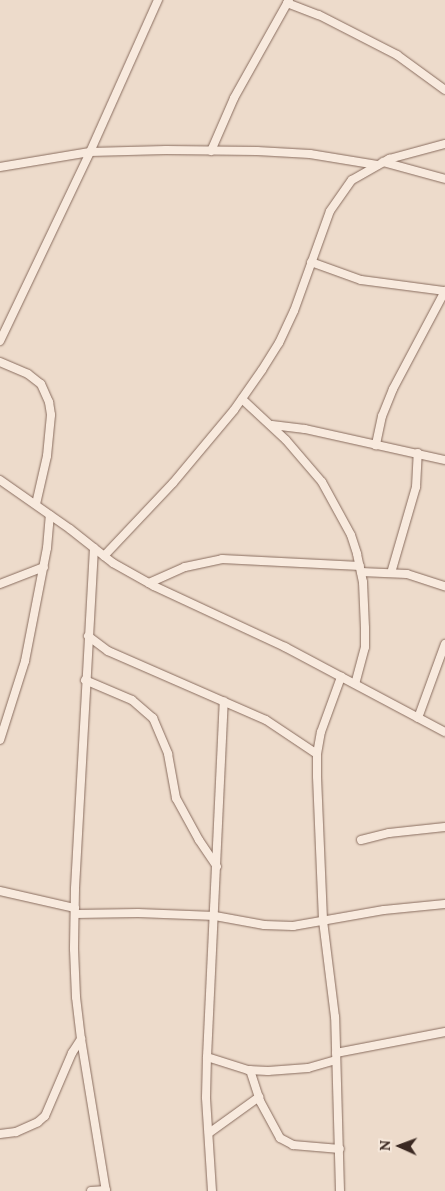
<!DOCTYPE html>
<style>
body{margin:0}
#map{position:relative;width:445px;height:1191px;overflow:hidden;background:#eddbcb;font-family:Lora,serif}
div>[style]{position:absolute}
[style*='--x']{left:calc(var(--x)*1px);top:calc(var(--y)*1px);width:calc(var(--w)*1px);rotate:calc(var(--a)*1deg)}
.roads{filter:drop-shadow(0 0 1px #896d5f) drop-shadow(0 0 1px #896d5f)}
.street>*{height:8px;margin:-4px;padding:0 4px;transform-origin:4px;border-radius:4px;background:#f8eade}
span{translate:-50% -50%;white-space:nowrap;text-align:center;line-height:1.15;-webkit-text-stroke:4px #f5e7da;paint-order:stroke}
.north{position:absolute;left:375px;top:1121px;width:50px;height:50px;-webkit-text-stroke:4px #f5e7da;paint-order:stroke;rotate:272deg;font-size:14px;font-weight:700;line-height:20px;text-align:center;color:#3b2922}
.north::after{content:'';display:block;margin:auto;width:18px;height:22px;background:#3b2922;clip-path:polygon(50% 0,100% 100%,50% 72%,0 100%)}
</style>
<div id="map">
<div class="roads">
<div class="street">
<i style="--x:287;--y:3;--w:34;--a:21"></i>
<i style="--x:319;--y:15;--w:88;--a:27.1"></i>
<i style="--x:397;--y:55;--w:59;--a:36.1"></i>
<i style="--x:211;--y:151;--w:58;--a:-66.5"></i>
<i style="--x:234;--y:98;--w:112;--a:-60.7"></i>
<i style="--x:383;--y:162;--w:64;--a:15.3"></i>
<i style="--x:0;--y:167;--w:91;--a:-9.5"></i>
<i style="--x:90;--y:152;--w:76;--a:-1.5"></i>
<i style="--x:166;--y:150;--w:91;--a:0.6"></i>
<i style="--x:257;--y:151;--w:53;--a:3.2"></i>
<i style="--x:310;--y:154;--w:68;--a:9.3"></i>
<i style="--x:311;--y:262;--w:53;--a:19.8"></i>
<i style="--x:361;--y:280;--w:85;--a:7.5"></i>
<i style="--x:445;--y:291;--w:111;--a:118"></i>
<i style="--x:393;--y:389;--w:29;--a:112"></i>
<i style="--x:382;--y:416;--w:30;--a:102"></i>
<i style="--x:0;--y:341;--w:209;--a:-64.5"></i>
<i style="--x:90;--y:152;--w:167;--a:-65.9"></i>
<i style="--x:0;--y:362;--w:30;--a:23"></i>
<i style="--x:28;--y:374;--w:16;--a:38"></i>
<i style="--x:41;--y:384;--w:20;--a:66"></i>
<i style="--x:49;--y:402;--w:13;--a:81"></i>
<i style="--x:51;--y:415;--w:41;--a:95.6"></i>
<i style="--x:47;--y:456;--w:49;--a:102.9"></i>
<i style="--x:242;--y:399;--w:60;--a:43"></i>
<i style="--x:286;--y:440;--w:55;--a:49.4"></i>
<i style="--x:322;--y:482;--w:60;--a:61.3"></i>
<i style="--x:351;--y:535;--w:20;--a:72"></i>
<i style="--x:357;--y:554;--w:29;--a:78"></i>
<i style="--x:363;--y:582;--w:46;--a:87.5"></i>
<i style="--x:365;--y:628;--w:19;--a:90"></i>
<i style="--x:365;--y:647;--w:38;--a:105"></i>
<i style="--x:272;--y:425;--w:33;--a:7"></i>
<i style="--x:305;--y:429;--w:143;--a:12.5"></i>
<i style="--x:0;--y:480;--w:85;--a:35"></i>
<i style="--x:70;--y:529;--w:55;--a:38.3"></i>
<i style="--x:113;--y:563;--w:47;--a:29.3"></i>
<i style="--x:154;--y:586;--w:145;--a:25"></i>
<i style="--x:285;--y:647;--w:181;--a:28"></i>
<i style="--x:94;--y:548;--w:342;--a:93.2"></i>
<i style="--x:75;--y:889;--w:60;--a:91"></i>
<i style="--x:74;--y:949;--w:48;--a:87.6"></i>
<i style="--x:76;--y:997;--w:42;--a:83.2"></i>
<i style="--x:81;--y:1039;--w:154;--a:80.7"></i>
<i style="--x:104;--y:556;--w:100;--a:-46.6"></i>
<i style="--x:173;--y:483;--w:95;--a:-50.1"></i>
<i style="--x:234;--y:410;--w:49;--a:-55"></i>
<i style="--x:262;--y:370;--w:32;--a:-58"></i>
<i style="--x:279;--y:343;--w:35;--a:-65"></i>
<i style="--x:294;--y:311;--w:106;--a:-70.2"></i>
<i style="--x:330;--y:211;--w:38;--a:-55"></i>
<i style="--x:352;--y:180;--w:43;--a:-29.6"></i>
<i style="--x:389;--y:159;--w:58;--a:-15"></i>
<i style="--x:361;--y:572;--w:46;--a:2.5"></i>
<i style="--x:407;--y:574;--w:40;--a:18"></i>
<i style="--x:391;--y:573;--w:90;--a:-73.8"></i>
<i style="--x:416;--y:487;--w:34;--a:-87"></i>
<i style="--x:149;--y:583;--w:39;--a:-24"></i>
<i style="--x:185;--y:567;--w:38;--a:-12"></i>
<i style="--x:222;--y:559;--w:138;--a:2.9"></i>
<i style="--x:0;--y:584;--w:47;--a:-21.1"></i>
<i style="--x:88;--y:636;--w:25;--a:37"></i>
<i style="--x:108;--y:651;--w:172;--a:23.6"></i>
<i style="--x:266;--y:720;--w:61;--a:33.7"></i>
<i style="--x:85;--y:680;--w:51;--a:23.1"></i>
<i style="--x:132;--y:700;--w:28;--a:41"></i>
<i style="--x:153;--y:718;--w:39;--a:67"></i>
<i style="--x:168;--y:754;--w:45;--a:79.7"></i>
<i style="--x:176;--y:798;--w:48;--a:61.3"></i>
<i style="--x:199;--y:840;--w:32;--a:56"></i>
<i style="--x:418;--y:718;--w:79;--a:-70"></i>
<i style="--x:0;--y:740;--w:83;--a:-72.4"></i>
<i style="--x:25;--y:661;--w:115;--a:-79"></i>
<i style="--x:47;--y:548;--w:33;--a:-85"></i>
<i style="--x:361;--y:840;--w:29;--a:-14"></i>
<i style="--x:389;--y:833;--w:56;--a:-6.1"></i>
<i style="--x:0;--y:891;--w:77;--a:12.8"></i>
<i style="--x:75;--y:914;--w:63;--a:-0.9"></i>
<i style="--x:138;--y:913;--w:77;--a:2.2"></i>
<i style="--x:215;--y:916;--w:50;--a:10.4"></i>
<i style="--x:264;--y:925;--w:29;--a:2"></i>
<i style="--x:293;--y:926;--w:92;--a:-10"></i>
<i style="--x:384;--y:910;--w:61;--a:-5.6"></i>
<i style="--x:336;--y:1053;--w:111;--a:-10.9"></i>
<i style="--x:207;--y:1057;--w:43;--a:17.6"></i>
<i style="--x:248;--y:1070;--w:20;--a:3"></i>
<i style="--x:268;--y:1071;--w:40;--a:-4.3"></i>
<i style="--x:308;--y:1068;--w:29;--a:-16"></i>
<i style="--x:250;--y:1070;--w:33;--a:72"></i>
<i style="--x:260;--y:1101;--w:42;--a:61.6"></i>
<i style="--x:280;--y:1138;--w:15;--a:28"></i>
<i style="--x:293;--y:1145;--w:47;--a:4.9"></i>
<i style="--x:209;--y:1133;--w:62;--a:-35.8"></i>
<i style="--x:0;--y:1134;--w:16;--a:-7"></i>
<i style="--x:16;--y:1132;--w:24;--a:-24"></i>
<i style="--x:38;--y:1122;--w:9;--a:-41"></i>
<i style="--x:45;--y:1116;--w:69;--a:-66.8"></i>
<i style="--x:72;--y:1053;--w:17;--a:-57"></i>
<i style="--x:91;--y:1191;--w:15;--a:-4"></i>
<i style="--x:212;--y:1191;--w:94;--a:-93.7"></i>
<i style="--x:206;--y:1097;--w:40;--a:-88.6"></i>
<i style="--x:207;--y:1057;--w:356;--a:-87.3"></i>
<i style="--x:340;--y:1191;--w:174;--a:-91.6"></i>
<i style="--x:335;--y:1017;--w:98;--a:-97.1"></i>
<i style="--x:323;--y:920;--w:144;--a:-92.4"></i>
<i style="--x:317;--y:776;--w:22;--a:-90"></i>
<i style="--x:317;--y:754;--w:22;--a:-80"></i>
<i style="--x:321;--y:732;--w:59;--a:-70"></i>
</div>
</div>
<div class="north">N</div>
</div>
